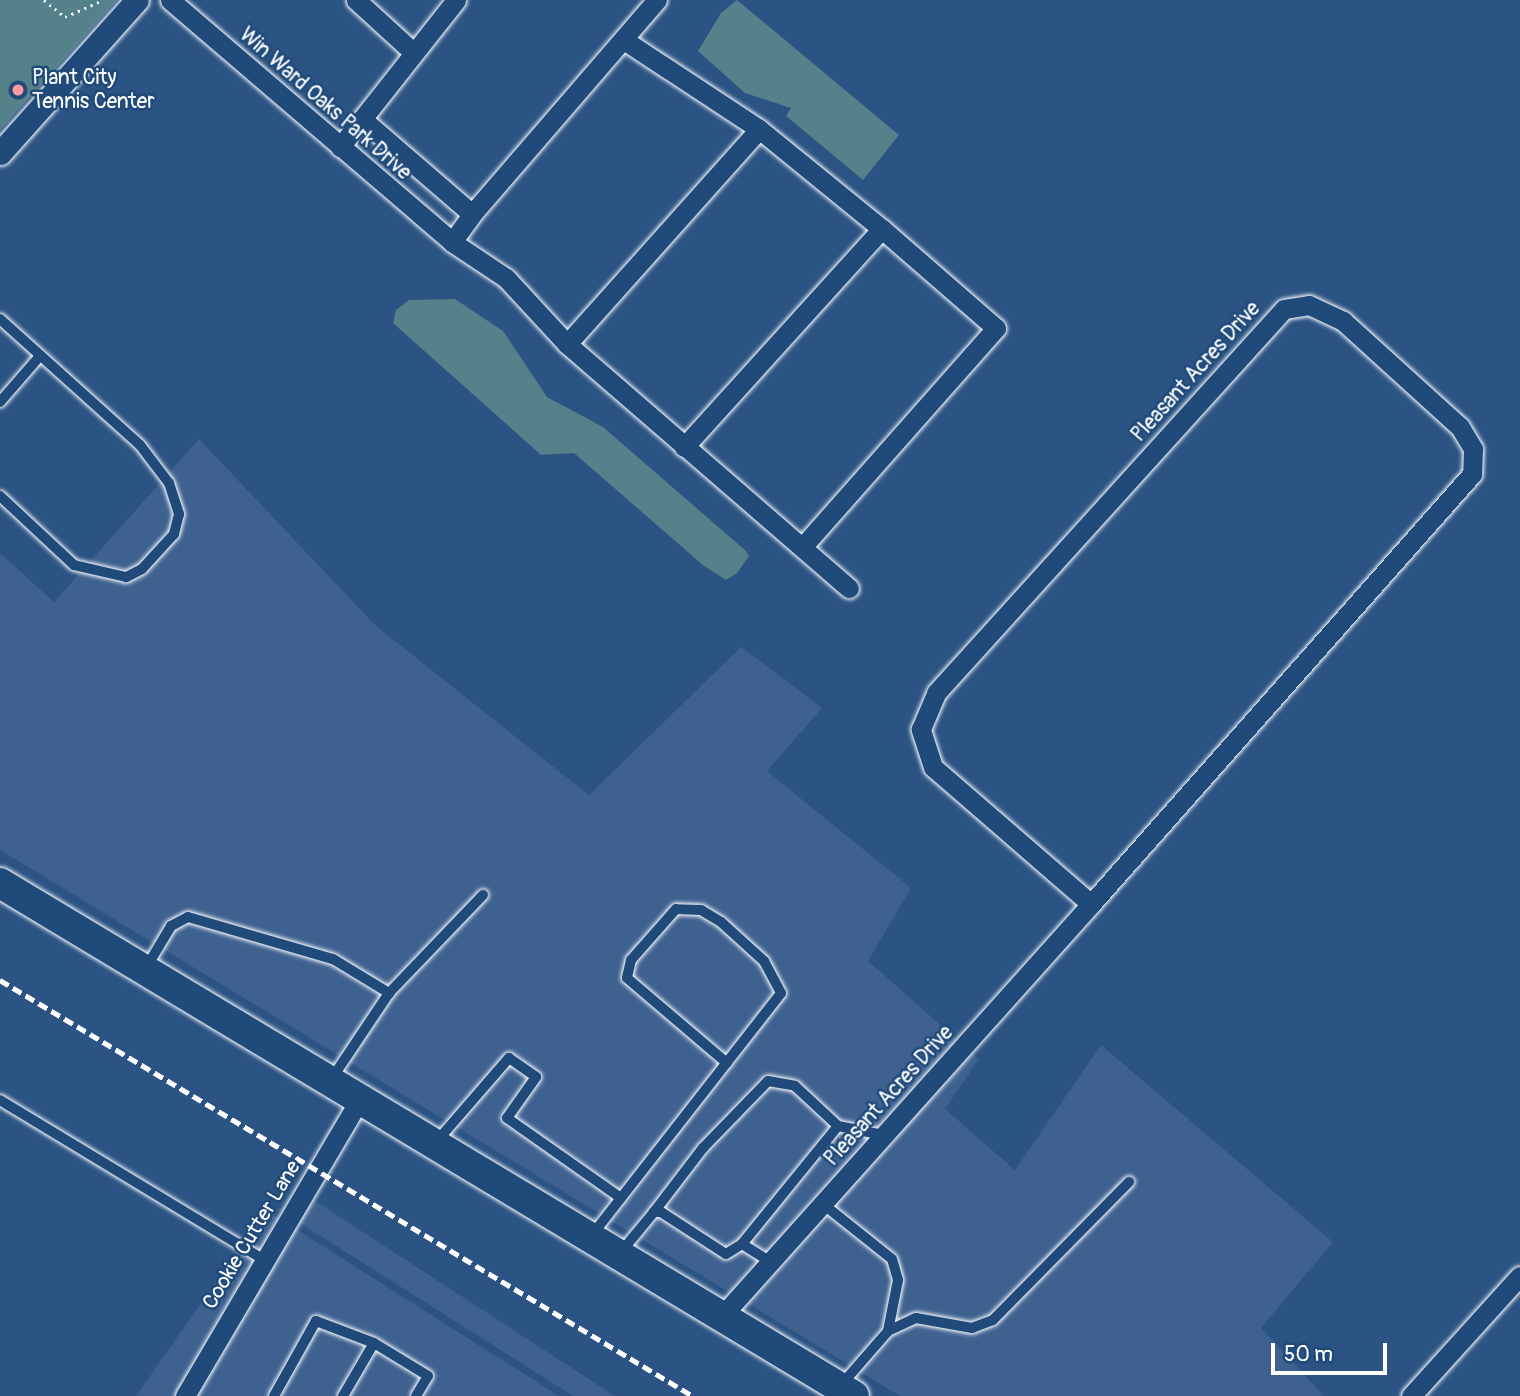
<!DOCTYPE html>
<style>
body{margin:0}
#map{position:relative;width:1520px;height:1396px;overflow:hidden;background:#2b5383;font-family:Pangolin,sans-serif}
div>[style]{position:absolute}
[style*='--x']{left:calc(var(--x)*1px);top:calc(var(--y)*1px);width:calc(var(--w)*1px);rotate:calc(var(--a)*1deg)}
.built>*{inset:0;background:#3e6190}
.green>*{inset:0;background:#54818a}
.path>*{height:2.5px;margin-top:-1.25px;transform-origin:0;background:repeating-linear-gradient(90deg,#fff 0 2px,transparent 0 7px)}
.roads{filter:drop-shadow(0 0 2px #fff) drop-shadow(0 0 2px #fff)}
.service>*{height:10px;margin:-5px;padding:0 5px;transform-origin:5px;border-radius:5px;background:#1f4a7a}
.minor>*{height:19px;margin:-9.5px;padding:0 9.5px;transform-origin:9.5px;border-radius:9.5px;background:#1f4a7a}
.tertiary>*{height:23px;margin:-11.5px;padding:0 11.5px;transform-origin:11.5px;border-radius:11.5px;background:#1f4a7a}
.primary>*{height:30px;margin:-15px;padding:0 15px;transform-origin:15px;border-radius:15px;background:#1f4a7a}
.rail>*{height:4.5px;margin-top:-2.25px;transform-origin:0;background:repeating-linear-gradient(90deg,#fff 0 10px,transparent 0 15px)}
.dots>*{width:19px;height:19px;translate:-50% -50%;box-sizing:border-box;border:4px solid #1f4a7a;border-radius:50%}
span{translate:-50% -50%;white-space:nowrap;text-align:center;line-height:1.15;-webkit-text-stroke:5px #1f4a7a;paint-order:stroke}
.poi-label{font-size:21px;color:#fff}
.left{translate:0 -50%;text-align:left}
.street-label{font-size:21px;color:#fff}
.scale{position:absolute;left:1271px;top:1343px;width:116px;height:32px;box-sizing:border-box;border:4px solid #fff;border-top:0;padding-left:9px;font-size:21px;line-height:24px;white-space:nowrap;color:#fff;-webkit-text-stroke:5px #1f4a7a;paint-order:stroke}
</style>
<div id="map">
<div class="built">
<i style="clip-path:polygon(199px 439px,376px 626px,589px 795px,741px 647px,822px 708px,767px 771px,911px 888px,868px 961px,979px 1059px,945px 1109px,1015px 1170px,1101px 1045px,1333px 1242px,1261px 1328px,1324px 1396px,900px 1396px,0 850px,0 553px,54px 602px)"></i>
<i style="clip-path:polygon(306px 1195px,615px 1396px,573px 1396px,289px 1216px)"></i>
<i style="clip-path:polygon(266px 1210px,559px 1396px,136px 1396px)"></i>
</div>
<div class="green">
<i style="clip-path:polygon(0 0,117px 0,0 130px)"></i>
<i style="clip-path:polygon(737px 0,899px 135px,863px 180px,786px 116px,791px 108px,745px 93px,698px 51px,721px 13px)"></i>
<i style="clip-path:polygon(455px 299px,503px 331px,547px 397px,603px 427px,746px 551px,749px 556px,737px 573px,726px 580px,704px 566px,574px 453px,541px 455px,393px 323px,396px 310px,409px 300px)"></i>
</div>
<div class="path">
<i style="--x:44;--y:0;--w:27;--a:39"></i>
<i style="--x:65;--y:17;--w:42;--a:-24.1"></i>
</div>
<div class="roads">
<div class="service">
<i style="--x:0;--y:319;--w:188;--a:42"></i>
<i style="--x:140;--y:445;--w:48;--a:52.7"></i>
<i style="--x:169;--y:483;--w:33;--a:72"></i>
<i style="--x:179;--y:514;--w:21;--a:104"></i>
<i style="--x:174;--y:534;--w:47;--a:132.4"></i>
<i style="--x:142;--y:569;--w:18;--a:153"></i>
<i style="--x:126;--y:577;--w:53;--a:-167"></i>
<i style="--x:74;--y:565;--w:101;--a:-137"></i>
<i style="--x:0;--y:402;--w:60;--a:-49.1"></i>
<i style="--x:146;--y:968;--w:49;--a:-59.2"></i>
<i style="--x:171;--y:926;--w:19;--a:-28"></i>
<i style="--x:188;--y:917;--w:151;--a:16.2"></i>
<i style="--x:333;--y:959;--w:66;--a:31.3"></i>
<i style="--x:389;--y:993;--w:102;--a:123.8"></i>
<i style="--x:389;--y:993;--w:136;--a:-46.2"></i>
<i style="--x:0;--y:1100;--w:305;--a:31.2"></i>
<i style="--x:437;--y:1141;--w:110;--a:-49.1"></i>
<i style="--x:509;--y:1058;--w:33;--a:35"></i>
<i style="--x:536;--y:1077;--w:50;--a:125.3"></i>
<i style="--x:507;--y:1118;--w:139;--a:35.1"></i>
<i style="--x:823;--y:1204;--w:88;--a:38.6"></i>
<i style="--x:892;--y:1259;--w:22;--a:74"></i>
<i style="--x:898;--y:1280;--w:52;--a:101.1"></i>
<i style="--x:654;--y:1212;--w:81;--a:-52.6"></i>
<i style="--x:703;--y:1148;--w:93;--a:-45.9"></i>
<i style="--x:768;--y:1081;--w:27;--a:10"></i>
<i style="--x:795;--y:1086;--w:59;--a:42.9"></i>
<i style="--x:838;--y:1126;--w:46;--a:11.3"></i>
<i style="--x:592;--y:1235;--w:307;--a:-52"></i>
<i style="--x:781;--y:993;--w:36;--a:-118"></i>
<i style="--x:764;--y:961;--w:58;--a:-137.8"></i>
<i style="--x:721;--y:922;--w:23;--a:-149"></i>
<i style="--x:701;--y:910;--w:25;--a:-178"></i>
<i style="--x:676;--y:909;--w:68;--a:131.4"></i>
<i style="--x:631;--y:960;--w:18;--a:103"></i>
<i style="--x:627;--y:978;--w:131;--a:40.4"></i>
<i style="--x:742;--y:1244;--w:152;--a:-50.9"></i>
<i style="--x:621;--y:1252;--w:52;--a:-50.5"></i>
<i style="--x:654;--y:1212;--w:7;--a:0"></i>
<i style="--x:661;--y:1212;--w:77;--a:32.9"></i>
<i style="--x:726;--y:1254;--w:19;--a:-32"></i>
<i style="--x:742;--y:1244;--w:34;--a:32"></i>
<i style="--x:842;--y:1384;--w:70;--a:-49"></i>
<i style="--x:888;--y:1331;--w:31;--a:-25"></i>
<i style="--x:916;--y:1318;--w:57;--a:10.1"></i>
<i style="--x:972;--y:1328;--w:22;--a:-21"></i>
<i style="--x:993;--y:1320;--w:194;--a:-45.4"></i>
<i style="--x:274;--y:1396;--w:86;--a:-60.8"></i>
<i style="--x:316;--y:1321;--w:62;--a:20.8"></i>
<i style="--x:374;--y:1343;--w:63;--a:31.4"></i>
<i style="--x:428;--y:1376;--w:23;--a:121"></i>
<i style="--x:343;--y:1396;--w:61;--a:-59.7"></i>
</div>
<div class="minor">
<i style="--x:170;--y:0;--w:372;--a:40.6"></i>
<i style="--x:452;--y:242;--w:65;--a:33.7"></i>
<i style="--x:506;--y:278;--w:90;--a:47.3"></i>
<i style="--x:567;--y:344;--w:373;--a:40.9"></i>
<i style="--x:356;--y:0;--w:77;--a:42.4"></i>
<i style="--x:456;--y:0;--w:152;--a:128.3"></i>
<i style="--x:362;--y:119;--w:145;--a:40.8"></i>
<i style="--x:472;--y:214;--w:283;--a:-49.2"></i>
<i style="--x:624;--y:40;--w:162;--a:33.4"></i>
<i style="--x:340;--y:147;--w:36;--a:-52"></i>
<i style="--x:452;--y:242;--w:34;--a:-54"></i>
<i style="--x:1309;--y:305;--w:38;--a:25"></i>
<i style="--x:1343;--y:321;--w:158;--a:42.2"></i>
<i style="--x:1460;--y:427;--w:26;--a:59"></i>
<i style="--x:1473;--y:449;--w:25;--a:92"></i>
<i style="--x:1472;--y:474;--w:575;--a:131.54"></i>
<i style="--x:1091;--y:904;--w:209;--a:-139.1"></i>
<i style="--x:933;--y:767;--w:40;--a:-108"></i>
<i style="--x:921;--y:729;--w:39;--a:-67"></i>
<i style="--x:936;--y:693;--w:518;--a:-47.82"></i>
<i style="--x:1284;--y:309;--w:25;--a:-9"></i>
<i style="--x:567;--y:344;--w:288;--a:-48.2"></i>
<i style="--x:759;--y:129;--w:159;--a:39.1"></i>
<i style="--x:684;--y:447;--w:294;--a:-47.8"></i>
<i style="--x:882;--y:229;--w:151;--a:41"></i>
<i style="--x:996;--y:328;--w:291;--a:131.5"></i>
<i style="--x:721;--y:1317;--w:554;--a:-48.14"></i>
<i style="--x:185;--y:1396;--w:345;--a:-59.5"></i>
<i style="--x:1411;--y:1396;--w:162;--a:-47.8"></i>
</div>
<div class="tertiary">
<i style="--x:0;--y:153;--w:205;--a:-48.2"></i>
</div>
<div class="primary">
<i style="--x:0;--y:883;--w:996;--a:30.99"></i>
</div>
</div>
<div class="rail">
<i style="--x:0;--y:980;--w:808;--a:30.98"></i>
</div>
<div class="dots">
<i style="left:18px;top:90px;background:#ff9aa2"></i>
</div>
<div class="poi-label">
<span class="left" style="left:32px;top:90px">Plant City<br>Tennis Center</span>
</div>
<div class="street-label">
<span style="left:325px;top:104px;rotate:41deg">Win Ward Oaks Park Drive</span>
<span style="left:1196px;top:372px;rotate:-48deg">Pleasant Acres Drive</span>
<span style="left:889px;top:1096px;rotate:-48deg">Pleasant Acres Drive</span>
<span style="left:252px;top:1235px;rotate:-59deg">Cookie Cutter Lane</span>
</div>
<div class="scale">50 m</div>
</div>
